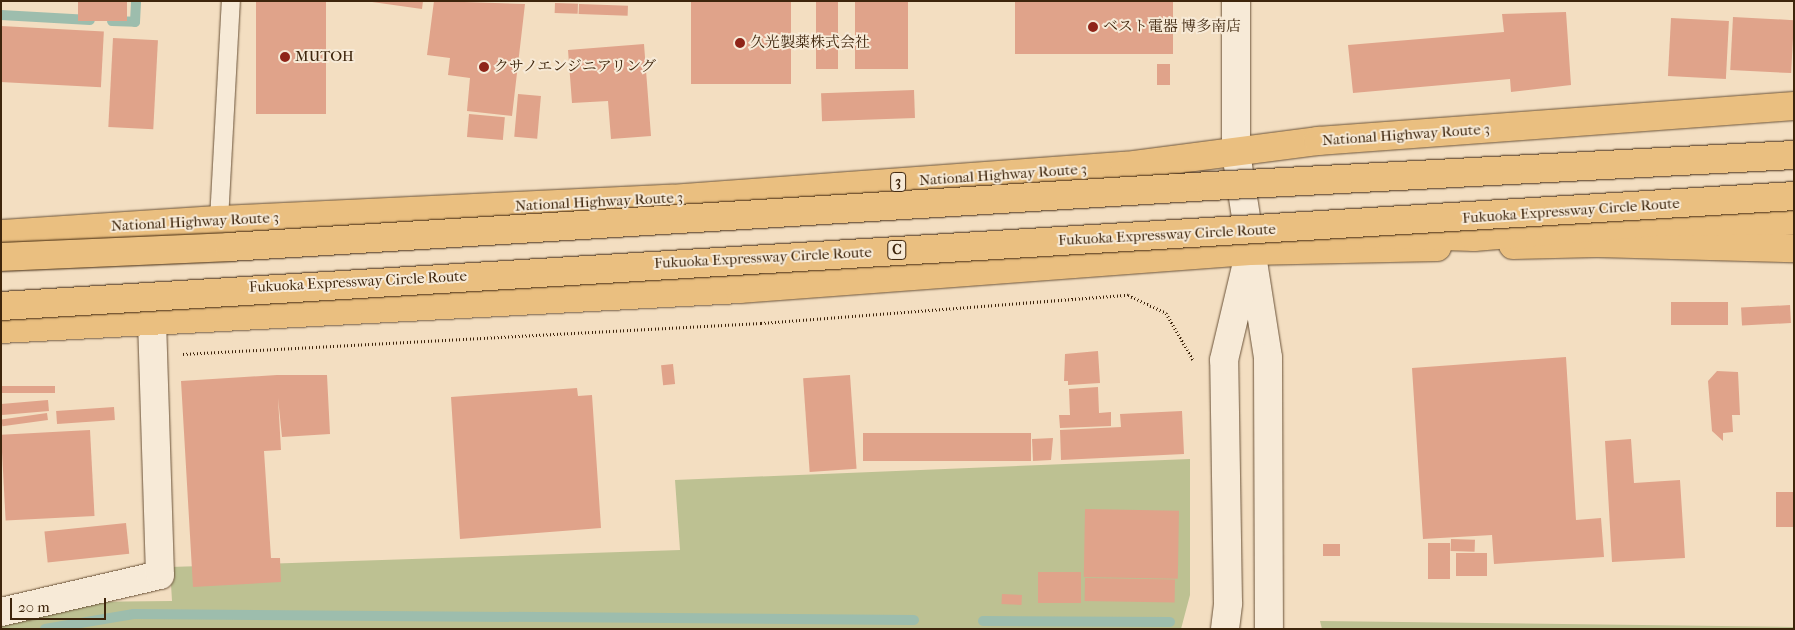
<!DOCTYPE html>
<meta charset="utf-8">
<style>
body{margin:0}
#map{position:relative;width:1795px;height:630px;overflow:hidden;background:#f3dec1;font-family:"IM FELL French Canon","Noto Serif JP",serif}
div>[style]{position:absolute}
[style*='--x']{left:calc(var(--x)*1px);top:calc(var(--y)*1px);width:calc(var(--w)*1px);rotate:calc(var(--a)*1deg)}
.green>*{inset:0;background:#bdc192}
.stream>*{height:10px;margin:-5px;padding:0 5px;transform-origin:5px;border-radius:5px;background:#9dbdad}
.building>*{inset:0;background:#e0a38a;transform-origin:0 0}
.path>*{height:3px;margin-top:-1.5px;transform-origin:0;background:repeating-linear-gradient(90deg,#3e250c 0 1px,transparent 0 3.5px)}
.roads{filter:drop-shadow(0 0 1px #6b5339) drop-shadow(0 0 1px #6b5339)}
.service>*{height:18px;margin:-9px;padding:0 9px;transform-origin:9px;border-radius:9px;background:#f7ead7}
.minor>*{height:28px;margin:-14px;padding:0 14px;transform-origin:14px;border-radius:14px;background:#f7ead7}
.tertiary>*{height:28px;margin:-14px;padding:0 14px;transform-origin:14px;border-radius:14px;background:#f7ead7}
.trunk>*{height:28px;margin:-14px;padding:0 14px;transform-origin:14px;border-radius:14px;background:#eabf80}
.motorway>*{height:28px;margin:-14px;padding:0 14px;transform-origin:14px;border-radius:14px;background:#eabf80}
.bridges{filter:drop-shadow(0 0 1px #3e250c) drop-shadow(0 0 1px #3e250c)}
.motorway-bridge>*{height:28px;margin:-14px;padding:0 14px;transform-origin:14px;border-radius:14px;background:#eabf80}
.dots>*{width:14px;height:14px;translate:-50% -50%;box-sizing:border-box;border:2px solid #f7ead7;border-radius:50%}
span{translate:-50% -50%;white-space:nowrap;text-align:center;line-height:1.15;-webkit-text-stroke:4px #f7ead7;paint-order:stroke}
.shield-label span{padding:1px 4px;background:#f7ead7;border:1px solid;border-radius:4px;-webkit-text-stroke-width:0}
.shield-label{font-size:14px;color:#3e250c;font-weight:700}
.poi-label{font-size:15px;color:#3e250c}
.left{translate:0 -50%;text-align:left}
.street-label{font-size:15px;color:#3e250c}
.frame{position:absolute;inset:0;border:2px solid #3e250c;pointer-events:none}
.scale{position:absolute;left:10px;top:598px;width:96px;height:22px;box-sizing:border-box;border:2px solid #3e250c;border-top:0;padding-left:6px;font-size:15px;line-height:18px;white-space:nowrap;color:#3e250c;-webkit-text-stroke:4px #f7ead7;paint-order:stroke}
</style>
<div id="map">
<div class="green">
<i style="clip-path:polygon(1190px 459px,1190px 595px,1181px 629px,1px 629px,1px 623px,76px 602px,172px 601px,170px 567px,680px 550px,675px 480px)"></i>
<i style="clip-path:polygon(1320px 621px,1794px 627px,1794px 629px,1322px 629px)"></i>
</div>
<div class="stream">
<i style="--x:1;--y:15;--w:89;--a:3.2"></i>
<i style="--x:112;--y:21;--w:23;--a:2"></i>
<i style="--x:135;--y:22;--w:21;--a:-87"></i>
<i style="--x:983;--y:621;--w:187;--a:0.3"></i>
<i style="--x:45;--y:629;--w:90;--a:-9.6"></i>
<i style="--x:134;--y:614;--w:780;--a:0.44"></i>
</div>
<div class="building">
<i style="left:78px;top:1px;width:49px;height:20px"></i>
<i style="left:256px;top:1px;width:70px;height:113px"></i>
<i style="clip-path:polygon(365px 1px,423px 1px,422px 9px)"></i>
<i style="clip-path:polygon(434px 1px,525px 4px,512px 116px,467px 111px,470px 78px,448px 75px,450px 58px,427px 55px)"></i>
<i style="left:691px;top:1px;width:100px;height:83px"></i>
<i style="left:816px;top:1px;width:22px;height:68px"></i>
<i style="left:855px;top:1px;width:53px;height:68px"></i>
<i style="left:1015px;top:1px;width:158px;height:53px"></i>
<i style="left:555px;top:3px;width:23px;height:10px;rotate:2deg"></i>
<i style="left:579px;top:4px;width:49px;height:10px;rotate:2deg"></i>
<i style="clip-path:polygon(1566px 12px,1571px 85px,1511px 92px,1510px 79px,1353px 93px,1348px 45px,1504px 32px,1502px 14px)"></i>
<i style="left:1733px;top:17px;width:61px;height:53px;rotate:3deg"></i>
<i style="left:1671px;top:18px;width:58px;height:58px;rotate:3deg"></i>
<i style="left:1px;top:26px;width:103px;height:56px;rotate:3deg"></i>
<i style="left:113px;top:38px;width:45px;height:89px;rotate:3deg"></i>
<i style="clip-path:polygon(644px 44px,651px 136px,611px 139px,608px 101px,572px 103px,568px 50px)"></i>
<i style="left:1157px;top:64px;width:13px;height:21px"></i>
<i style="left:914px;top:90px;width:28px;height:93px;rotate:88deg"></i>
<i style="left:518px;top:94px;width:23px;height:43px;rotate:5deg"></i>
<i style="left:469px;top:114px;width:36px;height:23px;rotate:5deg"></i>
<i style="left:1728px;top:302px;width:23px;height:57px;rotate:90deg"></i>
<i style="left:1790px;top:305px;width:18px;height:49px;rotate:87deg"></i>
<i style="clip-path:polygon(1098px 351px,1100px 383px,1068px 385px,1068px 381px,1064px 381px,1065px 354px)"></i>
<i style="clip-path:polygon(1566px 357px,1576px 520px,1601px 518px,1604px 557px,1494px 564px,1492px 535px,1423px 539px,1412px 368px)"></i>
<i style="left:673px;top:364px;width:20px;height:12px;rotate:84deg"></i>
<i style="clip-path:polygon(1717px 371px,1738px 372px,1740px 415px,1732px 415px,1733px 432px,1723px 433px,1723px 441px,1712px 431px,1708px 381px)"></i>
<i style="clip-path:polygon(277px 375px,327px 375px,330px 434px,282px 437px,278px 398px,281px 450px,264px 451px,271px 558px,280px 558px,281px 582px,193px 587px,181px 381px)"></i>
<i style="left:850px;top:375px;width:94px;height:47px;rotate:86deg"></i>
<i style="left:55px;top:386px;width:7px;height:54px;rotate:90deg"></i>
<i style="clip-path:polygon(1098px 387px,1099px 413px,1111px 412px,1111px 426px,1060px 428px,1059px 415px,1070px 415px,1069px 389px)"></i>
<i style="clip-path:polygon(577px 388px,578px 396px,592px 395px,601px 528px,460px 539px,451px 397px)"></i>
<i style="left:48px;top:400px;width:11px;height:47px;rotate:85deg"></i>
<i style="left:114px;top:407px;width:13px;height:58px;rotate:86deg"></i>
<i style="clip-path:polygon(1182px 411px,1184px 454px,1061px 460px,1060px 430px,1121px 427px,1120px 414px)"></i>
<i style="left:47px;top:413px;width:7px;height:46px;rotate:82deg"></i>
<i style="left:90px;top:430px;width:86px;height:89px;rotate:87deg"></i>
<i style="left:1031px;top:433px;width:28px;height:168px;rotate:90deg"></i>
<i style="clip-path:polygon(1053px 438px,1051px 460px,1033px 461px,1032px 439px)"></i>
<i style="clip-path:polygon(1631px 439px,1634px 483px,1680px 480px,1685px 558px,1612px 562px,1605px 441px)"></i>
<i style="left:1776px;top:492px;width:18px;height:35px"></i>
<i style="left:1085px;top:509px;width:94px;height:68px;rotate:1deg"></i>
<i style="left:126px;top:523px;width:31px;height:82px;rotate:84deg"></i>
<i style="left:1451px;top:539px;width:24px;height:12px;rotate:2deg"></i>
<i style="left:1428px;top:543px;width:22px;height:36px"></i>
<i style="left:1323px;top:544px;width:17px;height:12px"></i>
<i style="left:1456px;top:553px;width:31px;height:23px"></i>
<i style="left:1038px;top:572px;width:43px;height:31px"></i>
<i style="left:1085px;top:578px;width:90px;height:23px;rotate:1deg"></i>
<i style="left:1002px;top:594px;width:20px;height:10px;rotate:3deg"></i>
</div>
<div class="path">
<i style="--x:183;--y:354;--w:579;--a:-3.07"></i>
<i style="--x:761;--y:323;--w:368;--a:-4.4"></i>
<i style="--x:1128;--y:295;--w:42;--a:25.3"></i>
<i style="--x:1166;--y:313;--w:54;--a:60.1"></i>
</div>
<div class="roads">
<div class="service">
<i style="--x:219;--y:220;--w:219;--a:-86.9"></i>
</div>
<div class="minor">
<i style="--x:1;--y:612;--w:163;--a:-13.1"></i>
<i style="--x:160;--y:575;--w:255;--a:-91.8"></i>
</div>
<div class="tertiary">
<i style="--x:1236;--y:1;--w:152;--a:90"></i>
<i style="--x:1236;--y:153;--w:207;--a:81.1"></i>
<i style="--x:1268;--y:358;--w:271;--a:89.8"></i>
<i style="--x:1225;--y:629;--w:26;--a:-83"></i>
<i style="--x:1228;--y:603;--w:243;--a:-90.9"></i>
<i style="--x:1224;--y:360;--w:100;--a:-76.7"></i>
</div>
<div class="trunk">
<i style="--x:1;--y:234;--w:218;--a:-3.7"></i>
<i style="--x:219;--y:220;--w:452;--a:-2.7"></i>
<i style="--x:671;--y:199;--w:455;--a:-4.2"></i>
<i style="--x:1125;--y:166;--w:195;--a:-7.4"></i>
<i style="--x:1318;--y:141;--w:477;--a:-4.2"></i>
<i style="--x:1513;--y:245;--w:84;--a:-1.4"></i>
<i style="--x:1597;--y:243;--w:197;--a:1.5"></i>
<i style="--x:1;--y:329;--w:739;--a:-3.1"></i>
<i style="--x:739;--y:289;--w:512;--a:-4.25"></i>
<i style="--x:1250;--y:251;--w:187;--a:-1.2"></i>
</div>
<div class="motorway">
<i style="--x:1356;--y:233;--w:118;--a:1.9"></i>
<i style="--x:1474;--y:237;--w:180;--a:-4.8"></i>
<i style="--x:1653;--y:222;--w:141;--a:-0.8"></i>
</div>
</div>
<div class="bridges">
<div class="motorway-bridge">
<i style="--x:1;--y:257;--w:228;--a:-2.5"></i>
<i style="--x:229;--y:247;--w:983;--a:-3.56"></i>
<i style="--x:1210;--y:186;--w:585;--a:-3.04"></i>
<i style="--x:1;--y:306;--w:1796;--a:-3.51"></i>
</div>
</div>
<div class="dots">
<i style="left:1093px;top:27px;background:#8f2418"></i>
<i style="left:740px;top:43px;background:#8f2418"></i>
<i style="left:285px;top:57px;background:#8f2418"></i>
<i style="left:484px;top:67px;background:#8f2418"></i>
</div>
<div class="shield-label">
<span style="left:898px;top:182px">3</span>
<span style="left:897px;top:250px">C</span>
</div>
<div class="poi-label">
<span class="left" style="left:1103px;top:27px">ベスト電器 博多南店</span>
<span class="left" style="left:750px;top:43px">久光製薬株式会社</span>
<span class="left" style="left:295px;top:57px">MUTOH</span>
<span class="left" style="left:494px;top:67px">クサノエンジニアリング</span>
</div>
<div class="street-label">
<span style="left:1406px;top:135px;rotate:-4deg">National Highway Route 3</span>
<span style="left:1003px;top:175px;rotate:-4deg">National Highway Route 3</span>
<span style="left:599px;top:202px;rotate:-3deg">National Highway Route 3</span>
<span style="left:1571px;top:211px;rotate:-4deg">Fukuoka Expressway Circle Route</span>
<span style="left:195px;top:222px;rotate:-3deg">National Highway Route 3</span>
<span style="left:1167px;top:235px;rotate:-3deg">Fukuoka Expressway Circle Route</span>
<span style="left:763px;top:258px;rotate:-3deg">Fukuoka Expressway Circle Route</span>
<span style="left:358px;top:282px;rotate:-3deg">Fukuoka Expressway Circle Route</span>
</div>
<div class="frame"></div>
<div class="scale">20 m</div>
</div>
